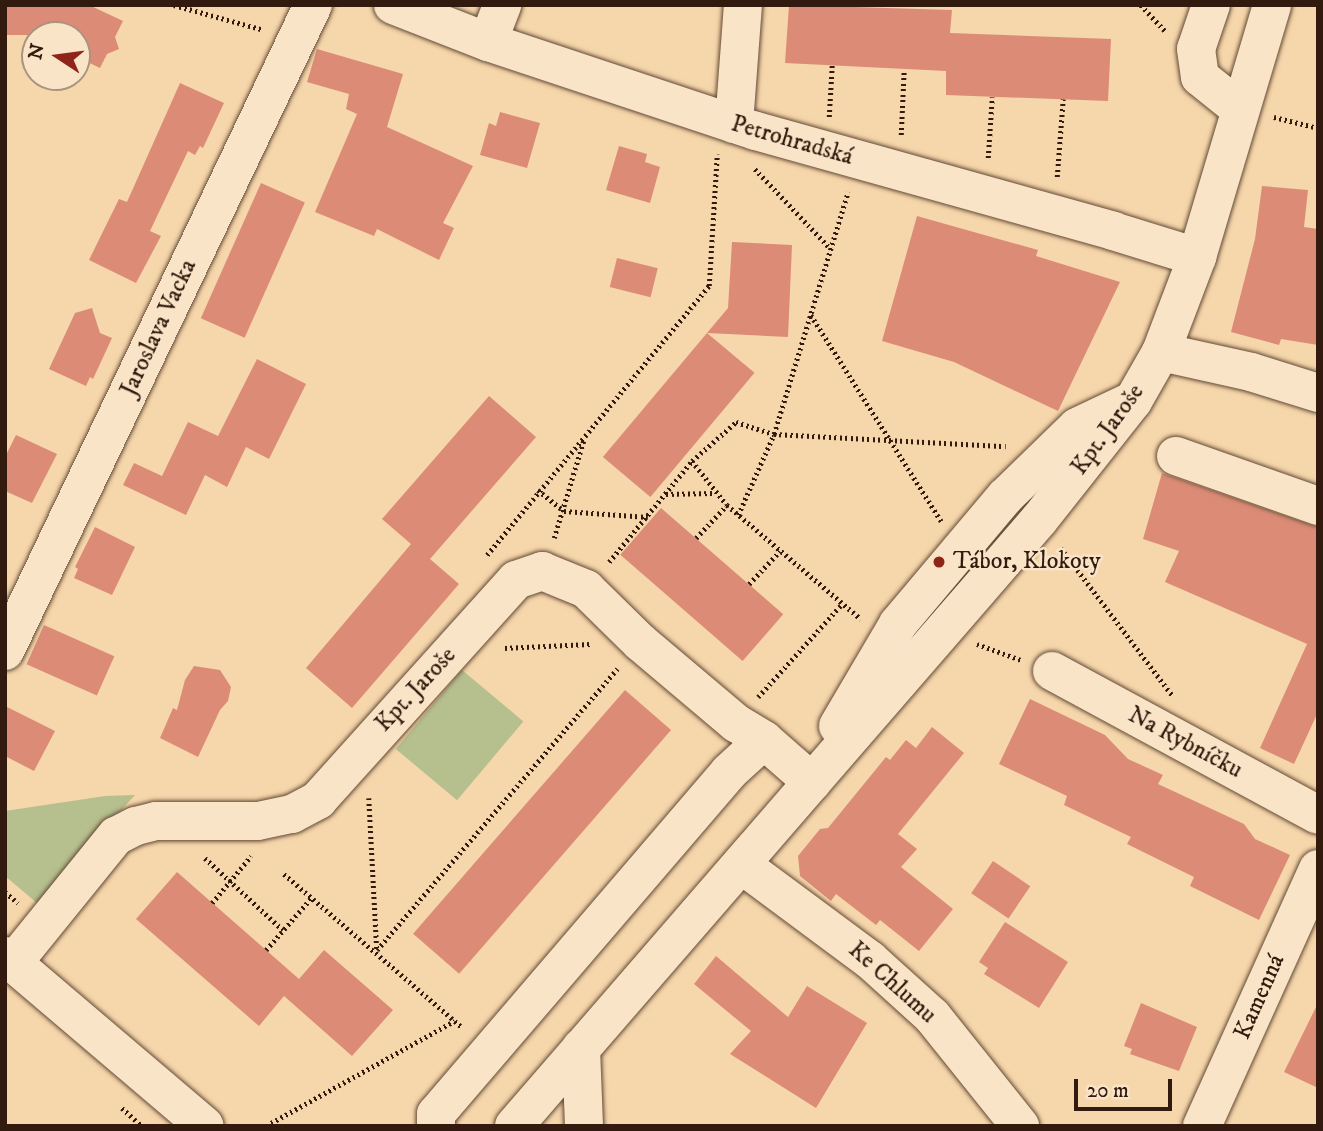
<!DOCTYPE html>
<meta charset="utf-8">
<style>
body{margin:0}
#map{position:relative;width:1323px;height:1131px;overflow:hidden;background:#f6d6ab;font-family:"IM FELL DW Pica",serif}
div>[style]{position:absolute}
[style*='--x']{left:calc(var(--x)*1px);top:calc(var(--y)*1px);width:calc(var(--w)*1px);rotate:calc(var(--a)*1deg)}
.green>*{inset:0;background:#b6bf8e;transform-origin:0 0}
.building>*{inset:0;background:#dc8c76;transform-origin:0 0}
.path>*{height:4.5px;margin-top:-2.25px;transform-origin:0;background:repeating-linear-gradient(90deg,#321b0e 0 2px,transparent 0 5.5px)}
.roads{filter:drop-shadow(0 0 2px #634a35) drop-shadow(0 0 2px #634a35)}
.minor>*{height:38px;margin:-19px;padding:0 19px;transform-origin:19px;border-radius:19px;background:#f9e4c8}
.dots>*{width:19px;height:19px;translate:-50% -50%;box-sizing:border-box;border:4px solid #f9e4c8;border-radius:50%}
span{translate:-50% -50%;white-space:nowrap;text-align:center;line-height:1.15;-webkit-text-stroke:5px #f9e4c8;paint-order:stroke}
.street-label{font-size:24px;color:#321b0e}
.poi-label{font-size:24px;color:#321b0e}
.left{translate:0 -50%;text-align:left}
.frame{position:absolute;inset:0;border:7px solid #321b0e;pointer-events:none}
.north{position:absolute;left:21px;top:21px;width:70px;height:70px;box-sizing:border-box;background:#f9e4c8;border:2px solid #a9947e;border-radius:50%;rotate:283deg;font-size:19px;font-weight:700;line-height:28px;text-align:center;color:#321b0e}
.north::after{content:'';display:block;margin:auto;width:24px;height:32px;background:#8f2418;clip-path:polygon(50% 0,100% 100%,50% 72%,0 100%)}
.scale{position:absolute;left:1074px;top:1079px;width:98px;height:32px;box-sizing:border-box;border:4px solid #321b0e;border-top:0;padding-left:9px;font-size:21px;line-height:24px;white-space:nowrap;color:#321b0e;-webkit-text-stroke:5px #f9e4c8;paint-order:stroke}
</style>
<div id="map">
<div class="green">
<i style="left:462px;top:670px;width:80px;height:103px;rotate:40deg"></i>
<i style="clip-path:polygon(135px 795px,37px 903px,5px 876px,5px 811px,105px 796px)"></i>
</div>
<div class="building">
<i style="clip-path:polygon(5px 5px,89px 5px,123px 21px,115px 37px,119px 49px,107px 54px,100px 68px,77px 57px,77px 35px,5px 35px)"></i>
<i style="clip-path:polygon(789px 5px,952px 10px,950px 33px,1111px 39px,1108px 101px,946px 95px,946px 71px,785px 63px)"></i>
<i style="clip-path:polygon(317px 49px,403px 74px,387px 127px,473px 166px,443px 223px,454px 228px,439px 260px,377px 229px,374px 236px,315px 212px,357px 114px,346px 109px,349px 94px,307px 82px)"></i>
<i style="clip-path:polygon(180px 83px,224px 103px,203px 148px,200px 146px,195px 155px,188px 151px,150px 231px,161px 236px,136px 283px,89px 260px,119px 199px,127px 202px)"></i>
<i style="clip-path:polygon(500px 112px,540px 123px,527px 168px,480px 155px,489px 123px,496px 126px)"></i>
<i style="clip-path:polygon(619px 146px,647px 154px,645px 162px,660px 167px,650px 203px,606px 190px)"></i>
<i style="left:261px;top:183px;width:48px;height:148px;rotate:24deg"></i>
<i style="clip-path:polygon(1262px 186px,1308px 190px,1304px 227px,1318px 229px,1318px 345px,1281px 339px,1279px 345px,1231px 332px,1255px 239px)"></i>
<i style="clip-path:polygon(917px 216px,1038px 250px,1036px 256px,1120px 282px,1058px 411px,954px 362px,882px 341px)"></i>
<i style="clip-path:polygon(732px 242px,792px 245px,788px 337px,707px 333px,728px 308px)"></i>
<i style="left:617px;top:258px;width:42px;height:30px;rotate:14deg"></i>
<i style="clip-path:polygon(92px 308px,100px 333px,112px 338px,93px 379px,90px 377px,86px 386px,49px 369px,75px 313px)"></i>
<i style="left:707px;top:333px;width:62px;height:162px;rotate:40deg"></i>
<i style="clip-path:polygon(257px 359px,306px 384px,269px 459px,246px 447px,227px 487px,205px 475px,186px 515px,123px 485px,134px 463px,162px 476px,188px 422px,218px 436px)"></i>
<i style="clip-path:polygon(489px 396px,536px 437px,430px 559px,459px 584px,352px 708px,306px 668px,411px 544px,382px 519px)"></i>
<i style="clip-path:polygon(16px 435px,57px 454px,32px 503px,5px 491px,5px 457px)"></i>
<i style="clip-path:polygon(1162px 473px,1318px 527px,1318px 712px,1294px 764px,1260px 748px,1307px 644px,1165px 582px,1179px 551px,1143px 539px)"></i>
<i style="left:661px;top:508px;width:162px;height:62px;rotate:41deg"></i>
<i style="clip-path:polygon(95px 527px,135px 547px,112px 595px,74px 578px,78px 569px,75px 567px)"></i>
<i style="left:44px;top:625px;width:77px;height:43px;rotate:24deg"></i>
<i style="clip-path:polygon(194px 666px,220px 670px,231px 687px,228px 701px,220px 710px,198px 757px,160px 738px,173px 708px,177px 710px,185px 680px)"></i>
<i style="left:625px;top:690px;width:61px;height:323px;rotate:41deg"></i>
<i style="clip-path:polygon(1030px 699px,1105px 735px,1128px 759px,1163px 775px,1158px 784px,1244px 824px,1255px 839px,1290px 855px,1259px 920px,1190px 886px,1194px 877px,1127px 844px,1131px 837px,1064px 805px,1067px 796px,999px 764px)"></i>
<i style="clip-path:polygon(5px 706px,55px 731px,34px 771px,5px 756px)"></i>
<i style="clip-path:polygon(932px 727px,964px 753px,898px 834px,917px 849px,901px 867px,953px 909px,919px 951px,880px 920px,876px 925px,836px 894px,831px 901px,800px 876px,798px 856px,820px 829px,828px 828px,886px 757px,890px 760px,906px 740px,916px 748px)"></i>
<i style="left:993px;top:861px;width:45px;height:39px;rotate:34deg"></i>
<i style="clip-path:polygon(177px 872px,299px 979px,324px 950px,393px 1010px,352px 1056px,284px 996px,259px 1026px,136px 919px)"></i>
<i style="clip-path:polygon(1005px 922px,1068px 962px,1039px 1008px,984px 974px,988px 968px,979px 962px)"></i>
<i style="clip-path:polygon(716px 956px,788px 1017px,807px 986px,867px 1023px,816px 1108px,730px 1054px,751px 1031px,694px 984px)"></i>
<i style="clip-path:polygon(1141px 1003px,1197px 1027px,1179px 1071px,1130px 1054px,1132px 1049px,1124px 1046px)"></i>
<i style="clip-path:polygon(1318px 1003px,1318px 1088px,1284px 1072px)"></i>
</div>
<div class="path">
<i style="--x:174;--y:5;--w:93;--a:15.5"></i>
<i style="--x:1141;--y:5;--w:37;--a:47"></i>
<i style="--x:829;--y:117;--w:52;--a:-86.7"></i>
<i style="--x:1274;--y:117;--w:45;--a:14"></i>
<i style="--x:901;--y:135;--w:66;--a:-87.4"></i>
<i style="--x:988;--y:158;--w:61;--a:-86.2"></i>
<i style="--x:755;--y:169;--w:110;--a:46.5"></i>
<i style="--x:1057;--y:177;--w:78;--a:-85.6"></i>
<i style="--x:811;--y:315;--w:244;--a:57.7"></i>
<i style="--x:692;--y:461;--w:59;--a:-41.6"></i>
<i style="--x:736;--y:422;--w:40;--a:18"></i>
<i style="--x:774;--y:434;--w:232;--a:3"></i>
<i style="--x:538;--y:490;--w:33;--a:39"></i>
<i style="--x:564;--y:511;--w:84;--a:4.1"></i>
<i style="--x:666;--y:494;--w:47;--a:-1.2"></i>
<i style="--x:738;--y:515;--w:89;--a:-66"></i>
<i style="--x:774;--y:434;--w:253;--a:-73"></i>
<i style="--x:554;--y:538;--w:103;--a:-73.1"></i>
<i style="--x:696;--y:538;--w:45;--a:-46.8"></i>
<i style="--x:1061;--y:548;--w:184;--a:52.9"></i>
<i style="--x:487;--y:555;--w:349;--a:-50.5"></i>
<i style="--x:709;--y:286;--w:132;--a:-86.5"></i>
<i style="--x:609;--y:562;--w:131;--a:-50.6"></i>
<i style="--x:692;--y:461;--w:56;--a:51.5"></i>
<i style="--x:727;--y:505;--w:176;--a:40.4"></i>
<i style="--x:749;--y:584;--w:45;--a:-46.8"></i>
<i style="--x:977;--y:644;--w:47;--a:20"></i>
<i style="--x:505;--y:648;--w:85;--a:-2.7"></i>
<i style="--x:758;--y:697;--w:125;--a:-47.9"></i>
<i style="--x:369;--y:798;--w:152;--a:87"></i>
<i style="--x:205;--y:858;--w:106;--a:42.7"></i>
<i style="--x:284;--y:874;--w:236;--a:40.7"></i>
<i style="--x:5;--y:892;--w:17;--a:40"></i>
<i style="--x:212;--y:903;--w:61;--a:-50.3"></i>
<i style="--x:266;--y:950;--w:70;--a:-49"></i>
<i style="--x:377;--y:950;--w:370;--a:-49.5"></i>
<i style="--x:122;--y:1108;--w:27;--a:42"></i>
<i style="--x:271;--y:1123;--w:210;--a:-29.1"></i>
</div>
<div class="roads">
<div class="minor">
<i style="--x:393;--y:5;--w:102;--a:21.3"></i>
<i style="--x:488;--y:42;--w:282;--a:18.4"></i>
<i style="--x:756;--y:131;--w:371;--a:15.6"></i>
<i style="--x:1113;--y:231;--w:88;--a:17.2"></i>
<i style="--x:1211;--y:5;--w:46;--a:108.8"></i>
<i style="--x:1196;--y:49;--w:28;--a:82"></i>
<i style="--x:1200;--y:77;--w:51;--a:38.7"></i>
<i style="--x:488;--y:42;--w:40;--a:-69"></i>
<i style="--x:734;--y:124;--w:119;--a:-85.7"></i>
<i style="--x:1161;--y:352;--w:92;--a:12.5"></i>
<i style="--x:1251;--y:372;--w:70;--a:17.4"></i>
<i style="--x:1176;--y:456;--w:151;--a:19.4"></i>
<i style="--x:5;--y:651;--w:716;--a:-64.51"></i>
<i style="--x:1052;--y:671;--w:302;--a:28.4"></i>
<i style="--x:838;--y:726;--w:118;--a:-59.5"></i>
<i style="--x:898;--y:624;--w:166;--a:-49.9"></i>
<i style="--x:1005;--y:497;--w:100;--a:-44.2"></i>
<i style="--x:1077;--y:427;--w:59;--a:-25.3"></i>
<i style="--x:742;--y:865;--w:159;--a:36.6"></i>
<i style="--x:870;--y:960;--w:84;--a:42.1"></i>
<i style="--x:932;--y:1016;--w:141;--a:51.3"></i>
<i style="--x:5;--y:956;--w:262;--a:40.4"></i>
<i style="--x:13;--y:963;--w:164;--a:-51"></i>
<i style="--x:116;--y:836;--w:22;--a:-27"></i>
<i style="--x:136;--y:826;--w:21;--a:-14"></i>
<i style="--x:156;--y:821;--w:102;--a:0"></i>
<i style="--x:258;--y:821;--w:35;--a:-12"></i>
<i style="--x:292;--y:814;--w:30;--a:-28"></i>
<i style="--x:318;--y:800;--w:296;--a:-48"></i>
<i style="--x:516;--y:580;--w:28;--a:-19"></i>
<i style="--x:542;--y:571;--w:48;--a:22.2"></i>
<i style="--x:586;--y:589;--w:76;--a:44.5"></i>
<i style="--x:640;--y:642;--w:126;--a:40.2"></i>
<i style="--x:736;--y:723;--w:33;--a:31"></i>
<i style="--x:764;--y:740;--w:64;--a:41.2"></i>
<i style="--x:581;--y:1048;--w:78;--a:87.8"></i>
<i style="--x:436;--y:1126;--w:12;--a:-90"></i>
<i style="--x:436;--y:1114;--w:450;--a:-49.4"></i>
<i style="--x:729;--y:772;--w:47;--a:-42.4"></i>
<i style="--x:514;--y:1126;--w:802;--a:-49.1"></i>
<i style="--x:1039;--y:520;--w:152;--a:-51.7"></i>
<i style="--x:1133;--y:401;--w:56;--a:-60.3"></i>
<i style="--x:1161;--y:352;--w:102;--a:-69.2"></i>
<i style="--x:1197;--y:257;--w:263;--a:-73.4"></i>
<i style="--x:1202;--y:1126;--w:282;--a:-65.7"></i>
</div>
</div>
<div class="dots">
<i style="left:939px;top:562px;background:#8f2418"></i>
</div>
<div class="street-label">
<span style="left:792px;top:141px;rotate:16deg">Petrohradská</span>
<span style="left:159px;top:328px;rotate:-65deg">Jaroslava Vacka</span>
<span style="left:1108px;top:430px;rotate:-54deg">Kpt. Jaroše</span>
<span style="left:416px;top:690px;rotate:-47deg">Kpt. Jaroše</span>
<span style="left:1185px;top:743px;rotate:28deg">Na Rybníčku</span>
<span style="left:892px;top:983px;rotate:42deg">Ke Chlumu</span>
<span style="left:1260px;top:997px;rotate:-66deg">Kamenná</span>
</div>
<div class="poi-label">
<span class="left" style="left:953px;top:562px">Tábor, Klokoty</span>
</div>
<div class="frame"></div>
<div class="north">N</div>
<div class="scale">20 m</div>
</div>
